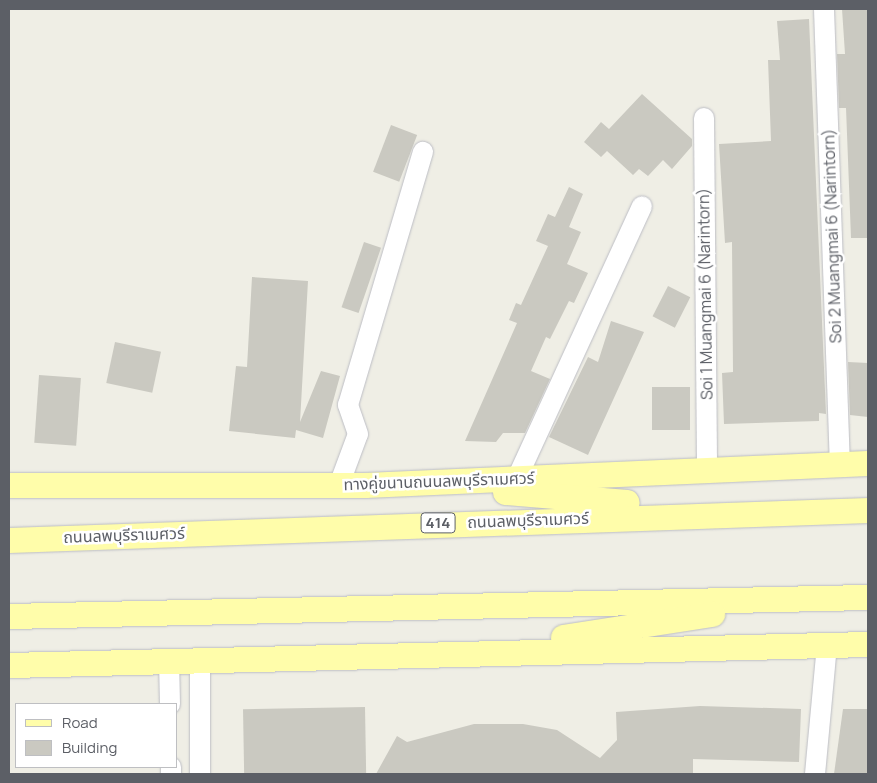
<!DOCTYPE html>
<meta charset="utf-8">
<style>
body{margin:0}
#map{position:relative;width:877px;height:783px;overflow:hidden;background:#efeee5;font-family:Manrope,"Noto Sans Thai",sans-serif}
div>[style]{position:absolute}
[style*='--x']{left:calc(var(--x)*1px);top:calc(var(--y)*1px);width:calc(var(--w)*1px);rotate:calc(var(--a)*1deg)}
.building>*{inset:0;background:#cac9c1;transform-origin:0 0}
.roads{filter:drop-shadow(0 0 1px #bcbdc4) drop-shadow(0 0 1px #bcbdc4)}
.minor>*{height:20px;margin:-10px;padding:0 10px;transform-origin:10px;border-radius:10px;background:#fff}
.major>*{height:25px;margin:-12.5px;padding:0 12.5px;transform-origin:12.5px;border-radius:12.5px;background:#fffdaa}
span{translate:-50% -50%;white-space:nowrap;text-align:center;line-height:1.15;-webkit-text-stroke:5px #fff;paint-order:stroke}
.shield-label span{padding:1px 4px;background:#fff;border:1px solid;border-radius:4px;-webkit-text-stroke-width:0}
.shield-label{font-size:15px;color:#5c5f66;font-weight:700}
.street-label{font-size:16px;color:#5c5f66}
.frame{position:absolute;inset:0;border:10px solid #5c5f66;pointer-events:none}
.legend{position:absolute;left:15px;top:703px;width:162px;height:65px;box-sizing:border-box;background:#fff;border:1px solid #bebfc2;margin:0;padding:6px 9px;list-style:none;font-size:15px;color:#5c5f66}
.legend li{display:flex;align-items:center;gap:10px;height:25px}
.legend b{width:25px;border:1px solid #bebfc2}
</style>
<div id="map">
<div class="building">
<i style="clip-path:polygon(842px 9px,868px 9px,868px 238px,851px 238px,846px 108px,839px 108px,837px 54px,845px 54px)"></i>
<i style="clip-path:polygon(809px 19px,826px 414px,819px 413px,819px 421px,724px 424px,722px 373px,733px 372px,732px 242px,725px 243px,719px 144px,771px 141px,768px 60px,780px 60px,777px 21px)"></i>
<i style="clip-path:polygon(642px 94px,692px 139px,692px 146px,672px 169px,663px 160px,648px 176px,639px 169px,633px 175px,607px 151px,601px 157px,584px 142px,601px 122px,609px 129px)"></i>
<i style="left:391px;top:125px;width:28px;height:50px;rotate:21deg"></i>
<i style="clip-path:polygon(569px 187px,583px 194px,569px 227px,581px 232px,567px 264px,588px 273px,574px 303px,569px 301px,550px 339px,546px 337px,531px 371px,550px 379px,525px 433px,503px 433px,496px 442px,465px 441px,517px 323px,509px 320px,516px 303px,521px 305px,548px 246px,536px 241px,548px 214px,555px 217px)"></i>
<i style="left:364px;top:242px;width:18px;height:69px;rotate:19deg"></i>
<i style="clip-path:polygon(252px 277px,308px 281px,300px 422px,321px 371px,340px 376px,323px 438px,296px 430px,295px 438px,229px 431px,236px 366px,247px 367px)"></i>
<i style="left:668px;top:286px;width:25px;height:34px;rotate:27deg"></i>
<i style="clip-path:polygon(611px 321px,644px 332px,588px 455px,549px 437px,588px 357px,598px 362px)"></i>
<i style="left:115px;top:342px;width:47px;height:42px;rotate:12deg"></i>
<i style="clip-path:polygon(848px 362px,868px 363px,868px 417px,850px 415px)"></i>
<i style="left:39px;top:375px;width:42px;height:68px;rotate:4deg"></i>
<i style="left:652px;top:387px;width:38px;height:43px"></i>
<i style="clip-path:polygon(700px 706px,801px 709px,799px 762px,693px 759px,693px 774px,376px 774px,397px 736px,407px 742px,474px 724px,523px 724px,557px 730px,600px 758px,617px 740px,616px 712px)"></i>
<i style="left:365px;top:707px;width:67px;height:122px;rotate:89deg"></i>
<i style="clip-path:polygon(843px 709px,868px 709px,868px 774px,834px 774px)"></i>
</div>
<div class="roads">
<div class="minor">
<i style="--x:824;--y:9;--w:455;--a:88"></i>
<i style="--x:704;--y:118;--w:352;--a:89.5"></i>
<i style="--x:517;--y:478;--w:299;--a:-65.3"></i>
<i style="--x:339;--y:485;--w:54;--a:-69.6"></i>
<i style="--x:358;--y:434;--w:31;--a:-109"></i>
<i style="--x:348;--y:405;--w:264;--a:-73.5"></i>
<i style="--x:169;--y:660;--w:44;--a:88.7"></i>
<i style="--x:200;--y:660;--w:114;--a:90"></i>
<i style="--x:171;--y:767;--w:7;--a:90"></i>
<i style="--x:815;--y:774;--w:130;--a:-84.7"></i>
</div>
<div class="major">
<i style="--x:9;--y:485;--w:356;--a:0"></i>
<i style="--x:365;--y:485;--w:503;--a:-2.5"></i>
<i style="--x:505;--y:492;--w:122;--a:4.7"></i>
<i style="--x:9;--y:540;--w:860;--a:-2"></i>
<i style="--x:9;--y:616;--w:859;--a:-1.27"></i>
<i style="--x:563;--y:637;--w:151;--a:-8.8"></i>
<i style="--x:9;--y:665;--w:859;--a:-1.4"></i>
</div>
</div>
<div class="shield-label">
<span style="left:438px;top:523px">414</span>
</div>
<div class="street-label">
<span style="left:832px;top:236px;rotate:-92deg">Soi 2 Muangmai 6 (Narintorn)</span>
<span style="left:705px;top:294px;rotate:-91deg">Soi 1 Muangmai 6 (Narintorn)</span>
<span style="left:439px;top:481px;rotate:-2deg">ทางคู่ขนานถนนลพบุรีราเมศวร์</span>
<span style="left:528px;top:520px;rotate:-2deg">ถนนลพบุรีราเมศวร์</span>
<span style="left:124px;top:535px;rotate:-2deg">ถนนลพบุรีราเมศวร์</span>
</div>
<div class="frame"></div>
<ul class="legend">
<li><b style="height:6px;background:#fffdaa"></b>Road</li>
<li><b style="height:14px;background:#cac9c1"></b>Building</li>
</ul>
</div>
